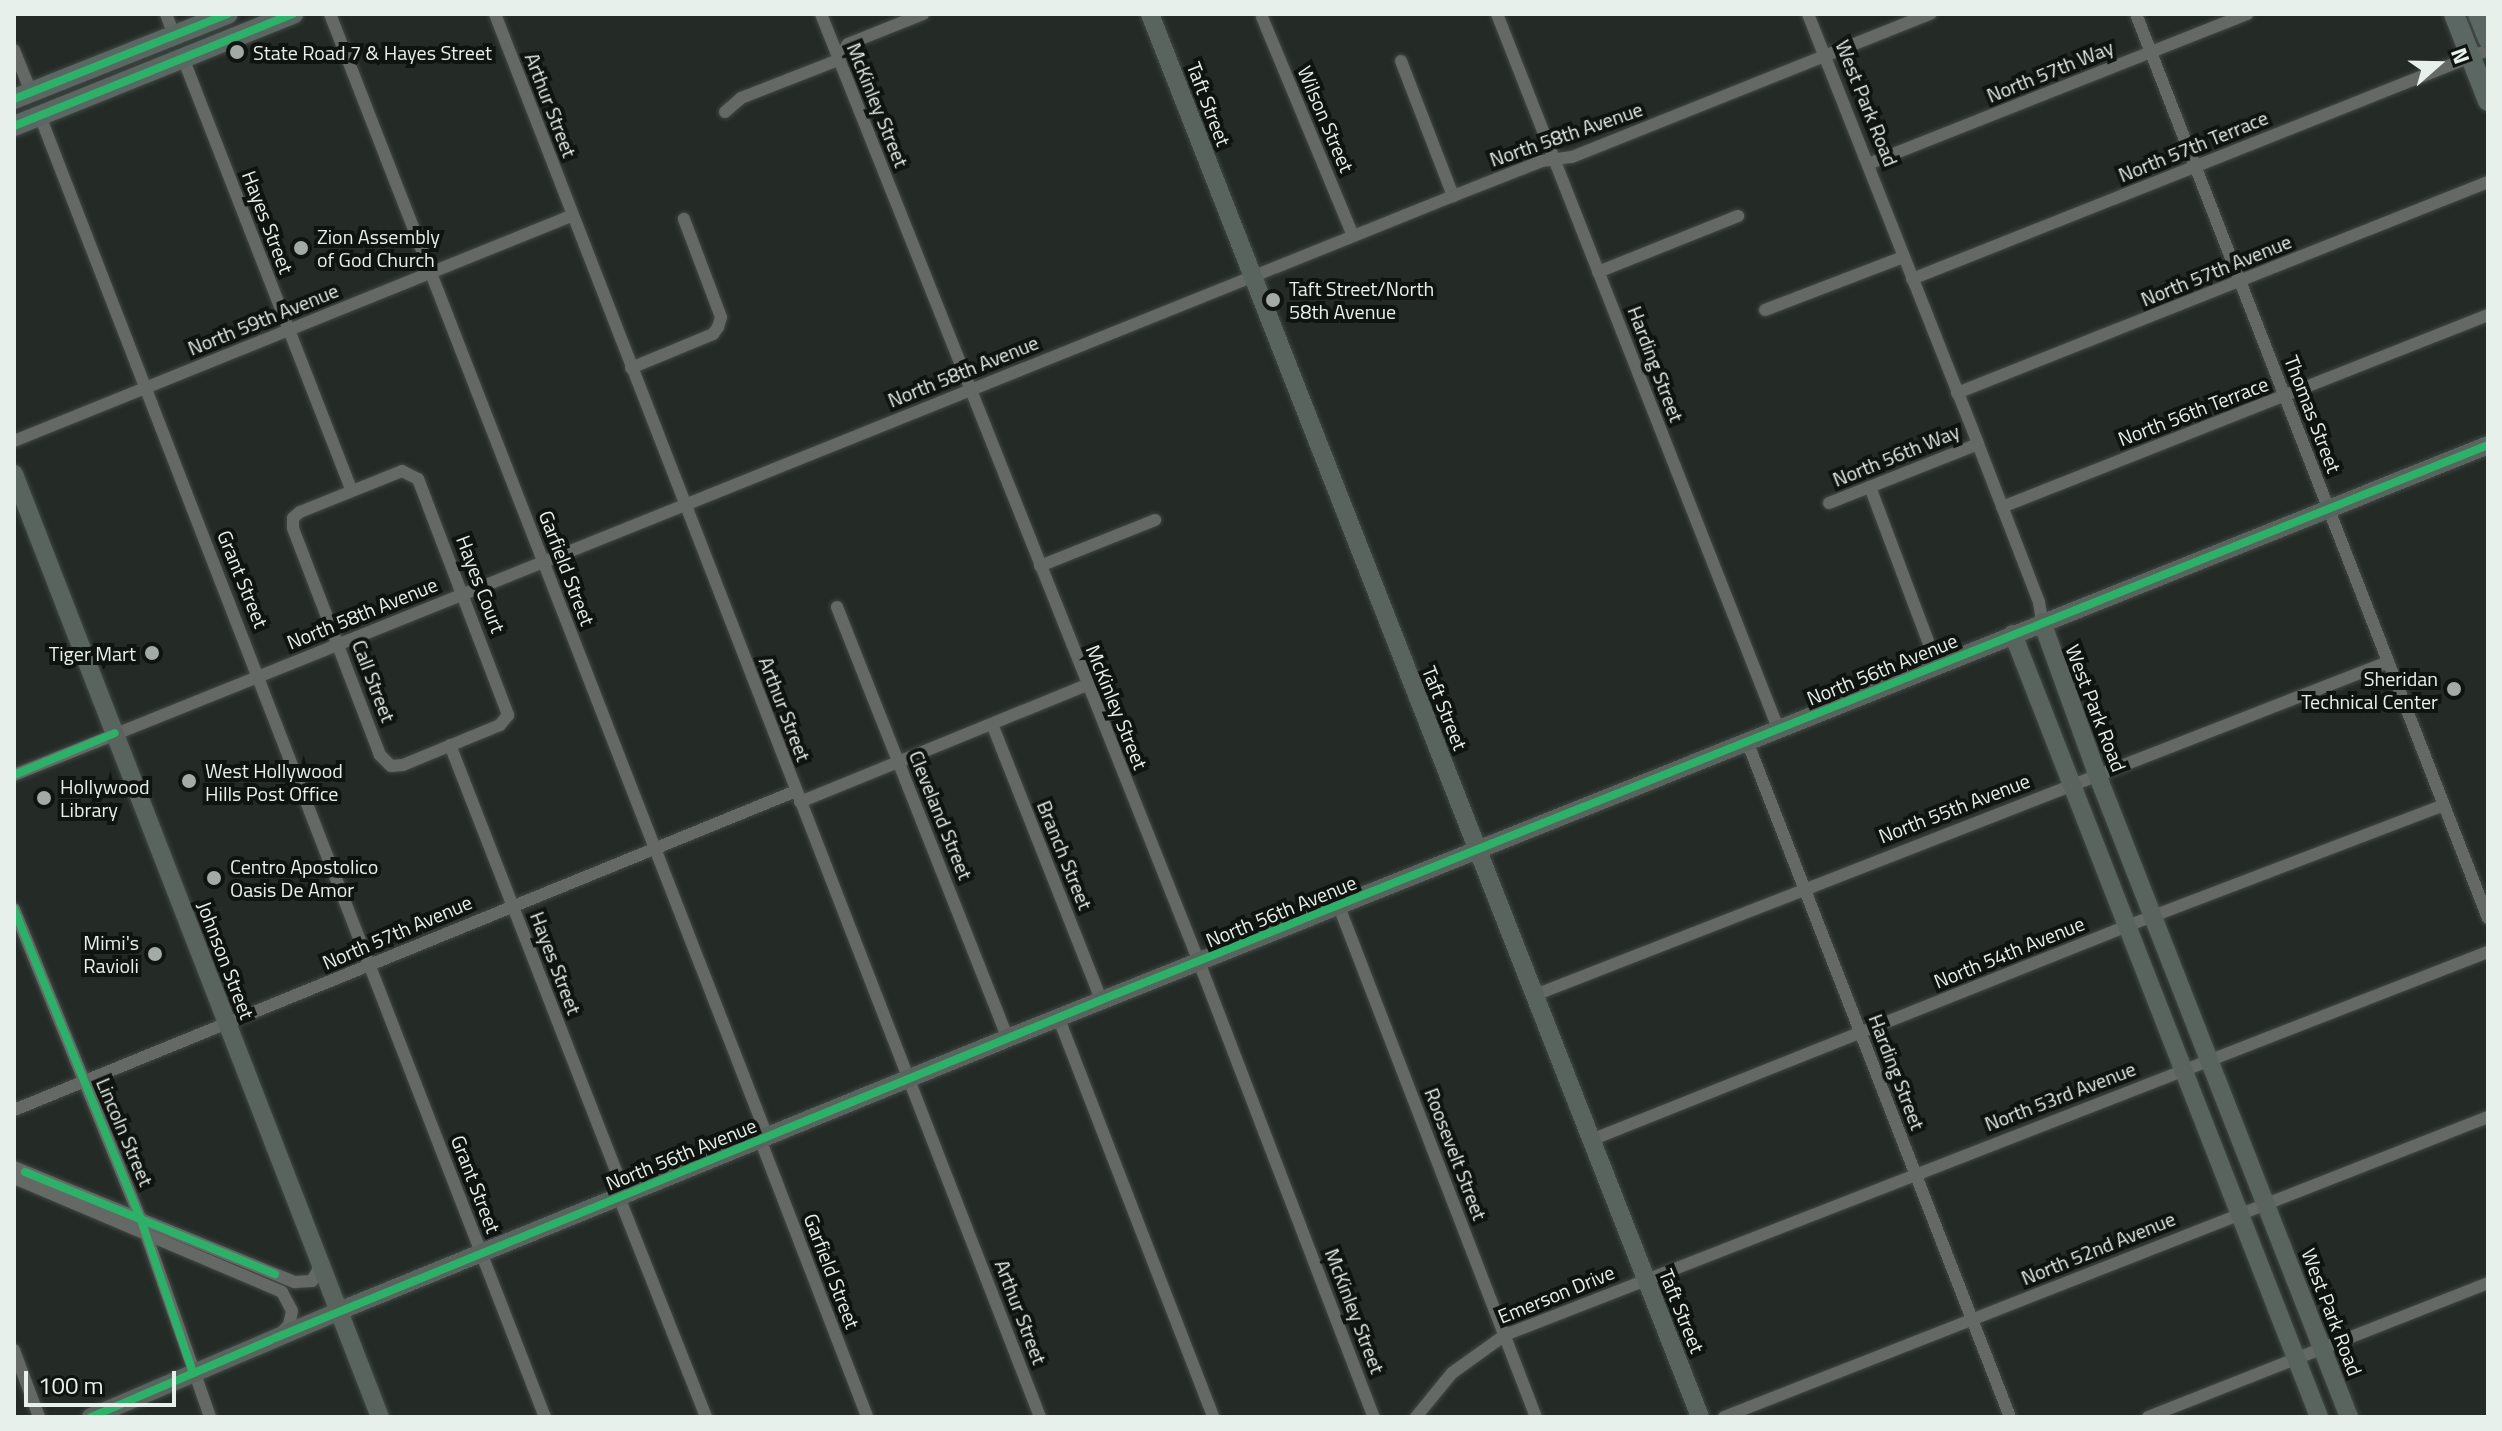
<!DOCTYPE html>
<style>
body{margin:0}
#map{position:relative;width:2502px;height:1431px;overflow:hidden;background:#242b27;font-family:"Titillium Web",sans-serif}
div>[style]{position:absolute}
[style*='--x']{left:calc(var(--x)*1px);top:calc(var(--y)*1px);width:calc(var(--w)*1px);rotate:calc(var(--a)*1deg)}
.roads{filter:drop-shadow(0 0 2px #414744) drop-shadow(0 0 2px #414744)}
.street>*{height:12px;margin:-6px;padding:0 6px;transform-origin:6px;border-radius:6px;background:#646966}
.secondary>*{height:18px;margin:-9px;padding:0 9px;transform-origin:9px;border-radius:9px;background:#5a645f}
.primary>*{height:20px;margin:-10px;padding:0 10px;transform-origin:10px;border-radius:10px;background:#5a6762}
.cycleway>*{height:8px;margin:-4px;padding:0 4px;transform-origin:4px;border-radius:4px;background:#2db169}
.dots>*{width:22px;height:22px;translate:-50% -50%;box-sizing:border-box;border:4px solid #0f1411;border-radius:50%}
span{translate:-50% -50%;white-space:nowrap;text-align:center;line-height:1.15;-webkit-text-stroke:8px #0f1411;paint-order:stroke}
.poi-label{font-size:20px;color:#e7f0eb}
.left{translate:0 -50%;text-align:left}
.right{translate:-100% -50%;text-align:right}
.street-label{font-size:20px;color:#e7f0eb}
.frame{position:absolute;inset:0;border:16px solid #e7f0eb;pointer-events:none}
.north{position:absolute;left:2398px;top:24px;width:80px;height:80px;-webkit-text-stroke:6px #0f1411;paint-order:stroke;rotate:70deg;font-size:22px;font-weight:700;line-height:32px;text-align:center;color:#e7f0eb}
.north::after{content:'';display:block;margin:auto;width:28px;height:36px;background:#e7f0eb;clip-path:polygon(50% 0,100% 100%,50% 72%,0 100%)}
.scale{position:absolute;left:24px;top:1371px;width:152px;height:36px;box-sizing:border-box;border:4px solid #e7f0eb;border-top:0;padding-left:10px;font-size:24px;line-height:28px;white-space:nowrap;color:#e7f0eb;-webkit-text-stroke:6px #0f1411;paint-order:stroke}
</style>
<div id="map">
<div class="roads">
<div class="street">
<i style="--x:166;--y:14;--w:22;--a:69"></i>
<i style="--x:330;--y:14;--w:1204;--a:68.72"></i>
<i style="--x:495;--y:14;--w:1505;--a:68.77"></i>
<i style="--x:821;--y:14;--w:1021;--a:68.26"></i>
<i style="--x:1199;--y:962;--w:487;--a:69"></i>
<i style="--x:1497;--y:14;--w:767;--a:68.52"></i>
<i style="--x:1808;--y:14;--w:462;--a:68.4"></i>
<i style="--x:1978;--y:444;--w:169;--a:68.9"></i>
<i style="--x:2039;--y:602;--w:20;--a:81"></i>
<i style="--x:2136;--y:14;--w:970;--a:68.73"></i>
<i style="--x:1262;--y:17;--w:237;--a:67.4"></i>
<i style="--x:14;--y:50;--w:45;--a:68"></i>
<i style="--x:183;--y:58;--w:464;--a:68.7"></i>
<i style="--x:1401;--y:61;--w:145;--a:68.9"></i>
<i style="--x:725;--y:112;--w:21;--a:-41"></i>
<i style="--x:741;--y:98;--w:104;--a:-21.4"></i>
<i style="--x:838;--y:60;--w:19;--a:-58"></i>
<i style="--x:848;--y:44;--w:81;--a:-21.8"></i>
<i style="--x:40;--y:116;--w:1396;--a:68.79"></i>
<i style="--x:1868;--y:164;--w:408;--a:-21.6"></i>
<i style="--x:1598;--y:272;--w:151;--a:-21.8"></i>
<i style="--x:1912;--y:279;--w:620;--a:-21.68"></i>
<i style="--x:1765;--y:310;--w:148;--a:-21"></i>
<i style="--x:631;--y:368;--w:89;--a:-22.5"></i>
<i style="--x:713;--y:334;--w:9;--a:-54"></i>
<i style="--x:718;--y:327;--w:10;--a:-73"></i>
<i style="--x:721;--y:317;--w:105;--a:-110.7"></i>
<i style="--x:1957;--y:393;--w:571;--a:-21.67"></i>
<i style="--x:14;--y:441;--w:601;--a:-22"></i>
<i style="--x:402;--y:471;--w:18;--a:27"></i>
<i style="--x:418;--y:479;--w:253;--a:69.1"></i>
<i style="--x:508;--y:715;--w:13;--a:129"></i>
<i style="--x:500;--y:725;--w:105;--a:157.6"></i>
<i style="--x:403;--y:765;--w:12;--a:175"></i>
<i style="--x:391;--y:766;--w:16;--a:-135"></i>
<i style="--x:380;--y:755;--w:243;--a:-111"></i>
<i style="--x:293;--y:528;--w:10;--a:-90"></i>
<i style="--x:293;--y:518;--w:9;--a:-41"></i>
<i style="--x:300;--y:512;--w:110;--a:-21.9"></i>
<i style="--x:1870;--y:487;--w:190;--a:69.4"></i>
<i style="--x:1829;--y:503;--w:160;--a:-21.6"></i>
<i style="--x:2002;--y:507;--w:523;--a:-21.56"></i>
<i style="--x:1040;--y:566;--w:124;--a:-21.8"></i>
<i style="--x:837;--y:607;--w:464;--a:68.4"></i>
<i style="--x:992;--y:724;--w:297;--a:68.4"></i>
<i style="--x:1747;--y:741;--w:725;--a:68.74"></i>
<i style="--x:450;--y:745;--w:482;--a:68.7"></i>
<i style="--x:14;--y:775;--w:1551;--a:-21.92"></i>
<i style="--x:1453;--y:196;--w:96;--a:-21.5"></i>
<i style="--x:1542;--y:161;--w:30;--a:-8"></i>
<i style="--x:1572;--y:157;--w:386;--a:-21.8"></i>
<i style="--x:800;--y:802;--w:310;--a:-22.2"></i>
<i style="--x:1338;--y:904;--w:550;--a:68.9"></i>
<i style="--x:14;--y:909;--w:333;--a:67.8"></i>
<i style="--x:140;--y:1217;--w:212;--a:70.7"></i>
<i style="--x:1535;--y:995;--w:916;--a:-21.33"></i>
<i style="--x:1059;--y:1019;--w:427;--a:68.8"></i>
<i style="--x:14;--y:1110;--w:845;--a:-22.19"></i>
<i style="--x:760;--y:1139;--w:298;--a:68.9"></i>
<i style="--x:1591;--y:1140;--w:577;--a:-21.76"></i>
<i style="--x:2127;--y:926;--w:339;--a:-20.9"></i>
<i style="--x:14;--y:1167;--w:304;--a:22.3"></i>
<i style="--x:295;--y:1282;--w:17;--a:-3"></i>
<i style="--x:312;--y:1281;--w:13;--a:-61"></i>
<i style="--x:318;--y:1270;--w:10;--a:-90"></i>
<i style="--x:14;--y:1178;--w:291;--a:23"></i>
<i style="--x:282;--y:1292;--w:21;--a:62"></i>
<i style="--x:292;--y:1311;--w:14;--a:102"></i>
<i style="--x:289;--y:1325;--w:11;--a:135"></i>
<i style="--x:619;--y:1197;--w:237;--a:68.4"></i>
<i style="--x:14;--y:1350;--w:72;--a:69.5"></i>
<i style="--x:1416;--y:1417;--w:57;--a:-50.7"></i>
<i style="--x:1452;--y:1373;--w:65;--a:-35.6"></i>
<i style="--x:1505;--y:1335;--w:1055;--a:-21.29"></i>
<i style="--x:1724;--y:1417;--w:821;--a:-21.44"></i>
<i style="--x:2148;--y:1417;--w:365;--a:-21.5"></i>
</div>
<div class="secondary">
<i style="--x:1150;--y:14;--w:1507;--a:68.59"></i>
<i style="--x:14;--y:474;--w:1012;--a:68.79"></i>
<i style="--x:2042;--y:622;--w:162;--a:70.1"></i>
<i style="--x:2097;--y:774;--w:691;--a:68.6"></i>
<i style="--x:2013;--y:634;--w:841;--a:68.65"></i>
<i style="--x:91;--y:1417;--w:270;--a:-23.1"></i>
<i style="--x:339;--y:1311;--w:723;--a:-22.2"></i>
<i style="--x:1008;--y:1038;--w:1594;--a:-21.83"></i>
</div>
<div class="primary">
<i style="--x:2454;--y:14;--w:93;--a:68.7"></i>
<i style="--x:2478;--y:14;--w:27;--a:68"></i>
<i style="--x:14;--y:99;--w:230;--a:-21.7"></i>
<i style="--x:14;--y:126;--w:301;--a:-21.9"></i>
</div>
</div>
<div class="cycleway">
<i style="--x:14;--y:99;--w:230;--a:-21.7"></i>
<i style="--x:14;--y:126;--w:301;--a:-21.9"></i>
<i style="--x:14;--y:775;--w:109;--a:-22.6"></i>
<i style="--x:14;--y:909;--w:333;--a:67.8"></i>
<i style="--x:140;--y:1217;--w:165;--a:71.2"></i>
<i style="--x:25;--y:1172;--w:270;--a:22.2"></i>
<i style="--x:275;--y:1338;--w:892;--a:-22.25"></i>
<i style="--x:1101;--y:1000;--w:1494;--a:-21.81"></i>
<i style="--x:91;--y:1417;--w:196;--a:-23.2"></i>
</div>
<div class="dots">
<i style="left:237px;top:52px;background:#a3aba6"></i>
<i style="left:301px;top:248px;background:#a3aba6"></i>
<i style="left:1273px;top:300px;background:#a3aba6"></i>
<i style="left:152px;top:653px;background:#a3aba6"></i>
<i style="left:2454px;top:689px;background:#a3aba6"></i>
<i style="left:189px;top:781px;background:#a3aba6"></i>
<i style="left:44px;top:798px;background:#a3aba6"></i>
<i style="left:214px;top:878px;background:#a3aba6"></i>
<i style="left:155px;top:954px;background:#a3aba6"></i>
</div>
<div class="poi-label">
<span class="left" style="left:253px;top:52px">State Road 7 &amp; Hayes Street</span>
<span class="left" style="left:317px;top:248px">Zion Assembly<br>of God Church</span>
<span class="left" style="left:1289px;top:300px">Taft Street/North<br>58th Avenue</span>
<span class="right" style="left:136px;top:653px">Tiger Mart</span>
<span class="right" style="left:2438px;top:690px">Sheridan<br>Technical Center</span>
<span class="left" style="left:205px;top:782px">West Hollywood<br>Hills Post Office</span>
<span class="left" style="left:60px;top:798px">Hollywood<br>Library</span>
<span class="left" style="left:230px;top:878px">Centro Apostolico<br>Oasis De Amor</span>
<span class="right" style="left:139px;top:954px">Mimi's<br>Ravioli</span>
</div>
<div class="street-label">
<span style="left:2050px;top:71px;rotate:-22deg">North 57th Way</span>
<span style="left:1867px;top:103px;rotate:68deg">West Park Road</span>
<span style="left:1209px;top:104px;rotate:69deg">Taft Street</span>
<span style="left:551px;top:105px;rotate:69deg">Arthur Street</span>
<span style="left:878px;top:105px;rotate:68deg">McKinley Street</span>
<span style="left:1326px;top:119px;rotate:67deg">Wilson Street</span>
<span style="left:1566px;top:134px;rotate:-19deg">North 58th Avenue</span>
<span style="left:2193px;top:146px;rotate:-22deg">North 57th Terrace</span>
<span style="left:268px;top:222px;rotate:69deg">Hayes Street</span>
<span style="left:2216px;top:270px;rotate:-22deg">North 57th Avenue</span>
<span style="left:263px;top:319px;rotate:-22deg">North 59th Avenue</span>
<span style="left:1656px;top:364px;rotate:69deg">Harding Street</span>
<span style="left:963px;top:371px;rotate:-22deg">North 58th Avenue</span>
<span style="left:2193px;top:411px;rotate:-21deg">North 56th Terrace</span>
<span style="left:2313px;top:414px;rotate:69deg">Thomas Street</span>
<span style="left:1896px;top:455px;rotate:-22deg">North 56th Way</span>
<span style="left:567px;top:568px;rotate:69deg">Garfield Street</span>
<span style="left:243px;top:579px;rotate:68deg">Grant Street</span>
<span style="left:481px;top:584px;rotate:69deg">Hayes Court</span>
<span style="left:362px;top:613px;rotate:-22deg">North 58th Avenue</span>
<span style="left:1882px;top:669px;rotate:-22deg">North 56th Avenue</span>
<span style="left:374px;top:681px;rotate:69deg">Call Street</span>
<span style="left:1117px;top:707px;rotate:68deg">McKinley Street</span>
<span style="left:1445px;top:708px;rotate:68deg">Taft Street</span>
<span style="left:2096px;top:708px;rotate:69deg">West Park Road</span>
<span style="left:785px;top:709px;rotate:69deg">Arthur Street</span>
<span style="left:1954px;top:808px;rotate:-21deg">North 55th Avenue</span>
<span style="left:941px;top:815px;rotate:68deg">Cleveland Street</span>
<span style="left:1065px;top:855px;rotate:68deg">Branch Street</span>
<span style="left:1281px;top:911px;rotate:-22deg">North 56th Avenue</span>
<span style="left:397px;top:932px;rotate:-23deg">North 57th Avenue</span>
<span style="left:2009px;top:952px;rotate:-22deg">North 54th Avenue</span>
<span style="left:226px;top:960px;rotate:69deg">Johnson Street</span>
<span style="left:556px;top:963px;rotate:69deg">Hayes Street</span>
<span style="left:1897px;top:1072px;rotate:69deg">Harding Street</span>
<span style="left:2060px;top:1096px;rotate:-21deg">North 53rd Avenue</span>
<span style="left:125px;top:1132px;rotate:67deg">Lincoln Street</span>
<span style="left:681px;top:1154px;rotate:-22deg">North 56th Avenue</span>
<span style="left:1456px;top:1154px;rotate:69deg">Roosevelt Street</span>
<span style="left:476px;top:1184px;rotate:69deg">Grant Street</span>
<span style="left:2098px;top:1248px;rotate:-22deg">North 52nd Avenue</span>
<span style="left:832px;top:1271px;rotate:69deg">Garfield Street</span>
<span style="left:1556px;top:1294px;rotate:-22deg">Emerson Drive</span>
<span style="left:1355px;top:1311px;rotate:69deg">McKinley Street</span>
<span style="left:1682px;top:1311px;rotate:68deg">Taft Street</span>
<span style="left:1021px;top:1312px;rotate:69deg">Arthur Street</span>
<span style="left:2332px;top:1312px;rotate:69deg">West Park Road</span>
</div>
<div class="frame"></div>
<div class="north">N</div>
<div class="scale">100 m</div>
</div>
